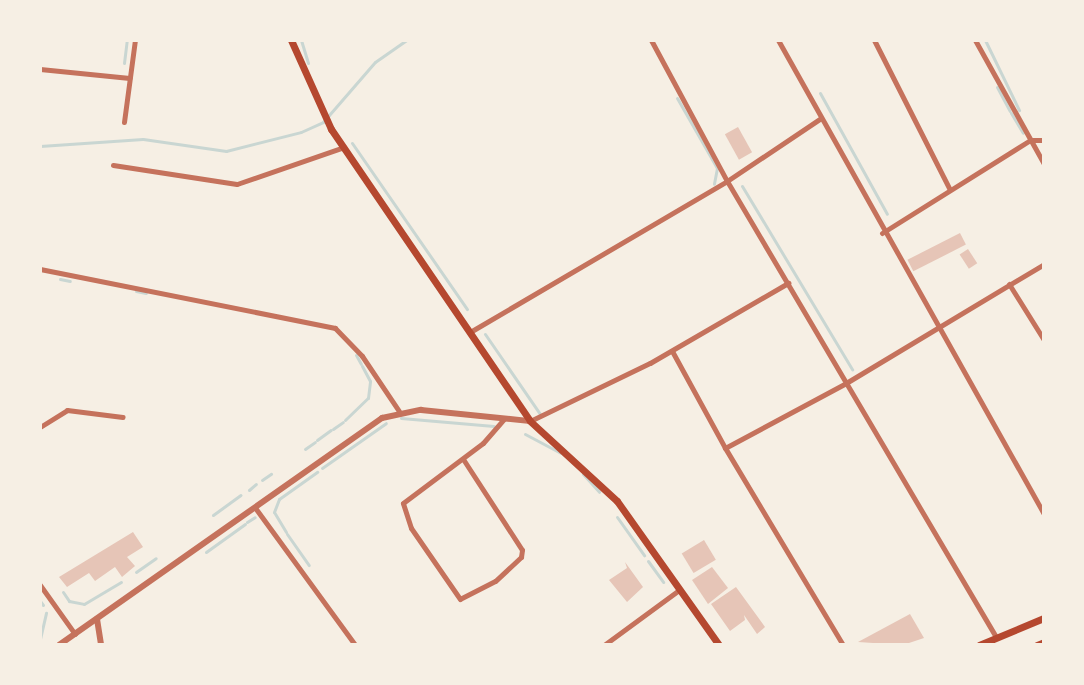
<!DOCTYPE html>
<style>
body{margin:0}
#map{position:relative;width:1084px;height:685px;overflow:hidden;background:#f6efe4;font-family:Georgia,serif}
div>[style]{position:absolute}
[style*='--x']{left:calc(var(--x)*1px);top:calc(var(--y)*1px);width:calc(var(--w)*1px);rotate:calc(var(--a)*1deg)}
.stream>*{height:3px;margin:-1.5px;padding:0 1.5px;transform-origin:1.5px;border-radius:1.5px;background:#c9d6d2}
.building>*{inset:0;background:#e6c5b7;transform-origin:0 0}
.minor>*{height:5px;margin:-2.5px;padding:0 2.5px;transform-origin:2.5px;border-radius:2.5px;background:#c5725c}
.tertiary>*{height:6px;margin:-3px;padding:0 3px;transform-origin:3px;border-radius:3px;background:#c5725c}
.secondary>*{height:7px;margin:-3.5px;padding:0 3.5px;transform-origin:3.5px;border-radius:3.5px;background:#b5482f}
span{translate:-50% -50%;white-space:nowrap;text-align:center;line-height:1.15;-webkit-text-stroke:8px #f6efe4;paint-order:stroke}
.frame{position:absolute;inset:0;border:42px solid #f6efe4;pointer-events:none}
</style>
<div id="map">
<div class="stream">
<i style="--x:301;--y:40;--w:24;--a:73"></i>
<i style="--x:985;--y:40;--w:78;--a:64.1"></i>
<i style="--x:124;--y:63;--w:23;--a:-83"></i>
<i style="--x:997;--y:87;--w:27;--a:62"></i>
<i style="--x:820;--y:93;--w:138;--a:61"></i>
<i style="--x:677;--y:98;--w:81;--a:60.3"></i>
<i style="--x:717;--y:168;--w:16;--a:101"></i>
<i style="--x:1011;--y:113;--w:23;--a:59"></i>
<i style="--x:352;--y:143;--w:202;--a:55.3"></i>
<i style="--x:40;--y:146;--w:103;--a:-3.9"></i>
<i style="--x:143;--y:139;--w:84;--a:8.2"></i>
<i style="--x:226;--y:151;--w:77;--a:-14.2"></i>
<i style="--x:301;--y:132;--w:24;--a:-24"></i>
<i style="--x:323;--y:122;--w:79;--a:-49.1"></i>
<i style="--x:375;--y:62;--w:38;--a:-35"></i>
<i style="--x:742;--y:186;--w:214;--a:59"></i>
<i style="--x:60;--y:279;--w:10;--a:11"></i>
<i style="--x:136;--y:291;--w:10;--a:11"></i>
<i style="--x:485;--y:334;--w:97;--a:55.5"></i>
<i style="--x:356;--y:355;--w:10;--a:61"></i>
<i style="--x:401;--y:418;--w:93;--a:4.9"></i>
<i style="--x:345;--y:420;--w:32;--a:-44"></i>
<i style="--x:368;--y:398;--w:17;--a:-83"></i>
<i style="--x:370;--y:381;--w:17;--a:-118"></i>
<i style="--x:333;--y:429;--w:12;--a:-35"></i>
<i style="--x:525;--y:434;--w:40;--a:28"></i>
<i style="--x:317;--y:440;--w:17;--a:-36"></i>
<i style="--x:305;--y:449;--w:12;--a:-35"></i>
<i style="--x:322;--y:468;--w:78;--a:-35.1"></i>
<i style="--x:583;--y:474;--w:24;--a:48"></i>
<i style="--x:262;--y:480;--w:11;--a:-34"></i>
<i style="--x:249;--y:490;--w:9;--a:-41"></i>
<i style="--x:213;--y:515;--w:34;--a:-36"></i>
<i style="--x:617;--y:517;--w:47;--a:54.6"></i>
<i style="--x:247;--y:522;--w:9;--a:-32"></i>
<i style="--x:286;--y:532;--w:23;--a:-121"></i>
<i style="--x:274;--y:512;--w:14;--a:-69"></i>
<i style="--x:279;--y:499;--w:47;--a:-35.4"></i>
<i style="--x:287;--y:534;--w:38;--a:55"></i>
<i style="--x:206;--y:552;--w:48;--a:-35.7"></i>
<i style="--x:648;--y:561;--w:26;--a:54"></i>
<i style="--x:136;--y:572;--w:24;--a:-35"></i>
<i style="--x:63;--y:592;--w:11;--a:56"></i>
<i style="--x:69;--y:601;--w:15;--a:11"></i>
<i style="--x:84;--y:604;--w:43;--a:-30.7"></i>
<i style="--x:40;--y:601;--w:5;--a:53"></i>
<i style="--x:40;--y:639;--w:27;--a:-77"></i>
</div>
<div class="building">
<i style="left:738px;top:127px;width:29px;height:15px;rotate:61deg"></i>
<i style="left:960px;top:233px;width:13px;height:59px;rotate:63deg"></i>
<i style="left:968px;top:249px;width:17px;height:10px;rotate:57deg"></i>
<i style="clip-path:polygon(133px 532px,143px 547px,127px 557px,135px 566px,122px 577px,115px 567px,95px 581px,89px 573px,67px 587px,59px 577px)"></i>
<i style="left:704px;top:540px;width:23px;height:26px;rotate:59deg"></i>
<i style="clip-path:polygon(625px 562px,643px 587px,627px 602px,609px 580px,627px 568px)"></i>
<i style="clip-path:polygon(712px 567px,728px 588px,708px 604px,692px 580px)"></i>
<i style="clip-path:polygon(736px 587px,765px 627px,757px 634px,744px 615px,745px 620px,730px 631px,711px 604px)"></i>
<i style="clip-path:polygon(910px 614px,924px 638px,903px 645px,858px 642px)"></i>
</div>
<div class="minor">
<i style="--x:651;--y:40;--w:160;--a:61.7"></i>
<i style="--x:727;--y:181;--w:529;--a:59.46"></i>
<i style="--x:778;--y:40;--w:544;--a:60.7"></i>
<i style="--x:874;--y:40;--w:166;--a:63.1"></i>
<i style="--x:975;--y:40;--w:142;--a:60.9"></i>
<i style="--x:40;--y:69;--w:90;--a:5.7"></i>
<i style="--x:124;--y:122;--w:83;--a:-82.4"></i>
<i style="--x:113;--y:165;--w:125;--a:8.7"></i>
<i style="--x:237;--y:184;--w:113;--a:-19.1"></i>
<i style="--x:882;--y:233;--w:175;--a:-32.1"></i>
<i style="--x:1030;--y:140;--w:14;--a:0"></i>
<i style="--x:40;--y:269;--w:301;--a:11.3"></i>
<i style="--x:335;--y:328;--w:39;--a:46"></i>
<i style="--x:362;--y:356;--w:66;--a:56.1"></i>
<i style="--x:1009;--y:284;--w:66;--a:58"></i>
<i style="--x:470;--y:332;--w:298;--a:-30.4"></i>
<i style="--x:727;--y:181;--w:113;--a:-33.8"></i>
<i style="--x:672;--y:351;--w:111;--a:61.3"></i>
<i style="--x:530;--y:421;--w:133;--a:-25.8"></i>
<i style="--x:650;--y:363;--w:160;--a:-30.1"></i>
<i style="--x:40;--y:427;--w:32;--a:-32"></i>
<i style="--x:67;--y:410;--w:56;--a:7.1"></i>
<i style="--x:463;--y:459;--w:108;--a:57"></i>
<i style="--x:522;--y:550;--w:7;--a:98"></i>
<i style="--x:521;--y:557;--w:35;--a:137"></i>
<i style="--x:495;--y:581;--w:39;--a:153"></i>
<i style="--x:460;--y:599;--w:86;--a:-124.6"></i>
<i style="--x:411;--y:528;--w:26;--a:-108"></i>
<i style="--x:403;--y:503;--w:100;--a:-36.9"></i>
<i style="--x:483;--y:443;--w:33;--a:-49"></i>
<i style="--x:256;--y:509;--w:168;--a:53.9"></i>
<i style="--x:40;--y:585;--w:60;--a:54.5"></i>
<i style="--x:604;--y:645;--w:93;--a:-36.3"></i>
<i style="--x:843;--y:645;--w:230;--a:-120.9"></i>
<i style="--x:725;--y:448;--w:137;--a:-28.2"></i>
<i style="--x:846;--y:383;--w:231;--a:-31"></i>
</div>
<div class="tertiary">
<i style="--x:97;--y:619;--w:26;--a:81"></i>
<i style="--x:59;--y:645;--w:395;--a:-35.1"></i>
<i style="--x:382;--y:418;--w:40;--a:-12"></i>
<i style="--x:421;--y:410;--w:110;--a:5.8"></i>
</div>
<div class="secondary">
<i style="--x:291;--y:40;--w:98;--a:65.8"></i>
<i style="--x:331;--y:129;--w:353;--a:55.7"></i>
<i style="--x:530;--y:421;--w:118;--a:42.6"></i>
<i style="--x:617;--y:501;--w:176;--a:54.7"></i>
<i style="--x:979;--y:645;--w:70;--a:-22.6"></i>
<i style="--x:1037;--y:645;--w:8;--a:-23"></i>
</div>
<div class="frame"></div>
</div>
